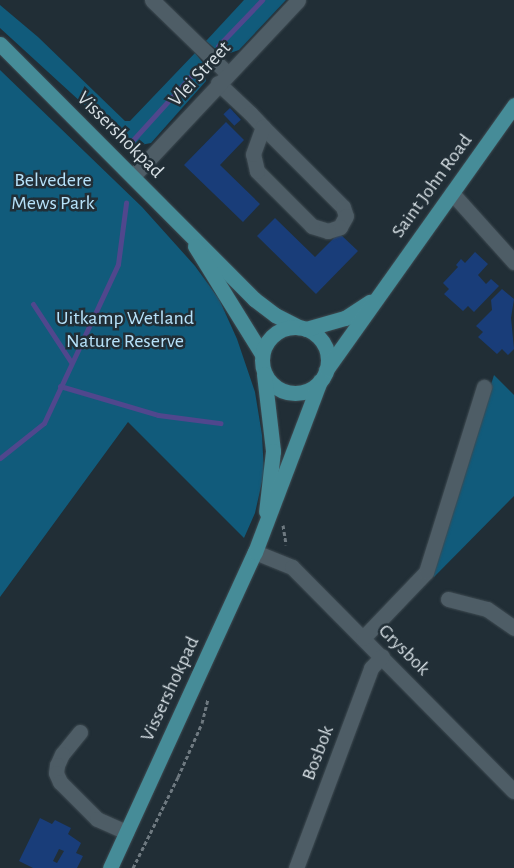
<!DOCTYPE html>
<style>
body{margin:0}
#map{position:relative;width:514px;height:868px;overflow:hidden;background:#212e36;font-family:"Alegreya Sans",sans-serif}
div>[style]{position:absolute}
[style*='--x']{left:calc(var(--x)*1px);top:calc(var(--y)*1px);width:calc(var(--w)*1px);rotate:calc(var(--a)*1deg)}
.green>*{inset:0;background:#115b7b}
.stream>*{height:5px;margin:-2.5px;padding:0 2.5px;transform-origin:2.5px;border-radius:2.5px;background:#50478d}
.building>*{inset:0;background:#193d79;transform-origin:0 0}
.path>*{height:3px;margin-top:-1.5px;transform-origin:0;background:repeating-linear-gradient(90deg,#6e7980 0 4px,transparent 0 6.5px)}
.roads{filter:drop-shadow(0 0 1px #3e4a51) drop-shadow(0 0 1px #3e4a51)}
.minor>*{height:15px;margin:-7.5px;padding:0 7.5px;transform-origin:7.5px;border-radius:7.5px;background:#4e5d66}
.major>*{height:15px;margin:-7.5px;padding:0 7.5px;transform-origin:7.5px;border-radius:7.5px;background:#468c98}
.major>.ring{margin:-7.5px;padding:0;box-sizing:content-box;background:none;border:15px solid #468c98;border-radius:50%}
span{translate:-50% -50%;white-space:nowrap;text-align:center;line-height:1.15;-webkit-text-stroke:5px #212e36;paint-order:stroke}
.street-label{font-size:20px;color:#d6dfe4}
.park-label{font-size:20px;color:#b7e2fa}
</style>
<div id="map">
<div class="green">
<i style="clip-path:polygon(244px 0,286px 0,239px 50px,230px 53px,218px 51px,206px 41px)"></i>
<i style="clip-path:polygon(0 5px,38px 37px,125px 121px,130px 121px,195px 53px,204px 64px,206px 81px,151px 143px,130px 147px,0 28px)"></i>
<i style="clip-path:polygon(0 70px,142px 207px,195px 266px,219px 299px,237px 339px,255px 392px,262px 435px,264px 473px,255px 513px,244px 538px,128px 422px,0 597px)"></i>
<i style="clip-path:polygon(494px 375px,514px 395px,514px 496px,434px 577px,431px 574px)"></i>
</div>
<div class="stream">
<i style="--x:218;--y:46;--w:64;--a:-46.3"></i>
<i style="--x:132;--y:141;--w:101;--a:-47.8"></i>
<i style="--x:33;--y:304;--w:69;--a:56.8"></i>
<i style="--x:60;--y:386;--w:102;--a:16.5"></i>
<i style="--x:158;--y:415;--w:63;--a:7.4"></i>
<i style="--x:0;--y:458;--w:56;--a:-38.5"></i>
<i style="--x:44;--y:423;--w:175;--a:-65"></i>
<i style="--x:118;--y:264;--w:62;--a:-82.5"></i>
</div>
<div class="building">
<i style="left:230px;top:108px;width:16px;height:9px;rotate:47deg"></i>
<i style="clip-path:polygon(226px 122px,244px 140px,220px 165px,260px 204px,243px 222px,184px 165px)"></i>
<i style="clip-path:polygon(275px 218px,315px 257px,339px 233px,358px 251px,316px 294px,257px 236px)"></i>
<i style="clip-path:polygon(475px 252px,488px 264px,478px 275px,486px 284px,491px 279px,499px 286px,474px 312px,468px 306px,463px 311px,444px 294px,449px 289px,443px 283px,458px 267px,456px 265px,461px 259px,465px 263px)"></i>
<i style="clip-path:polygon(502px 289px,514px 299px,511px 318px,514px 349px,508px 355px,502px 349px,497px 354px,478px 337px,483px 332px,476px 326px,492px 310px,491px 300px)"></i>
<i style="clip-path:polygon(evenodd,40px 818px,52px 824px,55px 820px,71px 828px,68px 834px,81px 843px,76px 853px,83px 856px,77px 868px,33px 868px,19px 861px,40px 818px,59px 849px,64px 851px,57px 863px,53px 861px,59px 849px)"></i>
</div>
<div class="path">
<i style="--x:283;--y:525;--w:20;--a:81"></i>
<i style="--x:133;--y:868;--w:102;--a:-63.7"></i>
<i style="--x:178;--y:777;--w:59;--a:-66"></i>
<i style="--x:202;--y:723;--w:25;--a:-76"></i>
</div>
<div class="roads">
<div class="minor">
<i style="--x:152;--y:0;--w:105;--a:44.2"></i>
<i style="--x:218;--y:83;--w:44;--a:43.2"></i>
<i style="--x:250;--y:113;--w:19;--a:47"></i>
<i style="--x:263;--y:127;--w:113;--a:45"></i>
<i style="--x:343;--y:207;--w:9;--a:72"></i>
<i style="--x:346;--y:216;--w:13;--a:119"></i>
<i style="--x:340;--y:227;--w:13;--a:162"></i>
<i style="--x:328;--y:231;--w:17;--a:-163"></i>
<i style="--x:312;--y:226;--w:78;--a:-135"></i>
<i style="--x:257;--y:171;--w:17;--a:-103"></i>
<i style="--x:253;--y:154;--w:29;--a:-70"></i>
<i style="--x:133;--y:176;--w:241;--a:-46.8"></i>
<i style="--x:452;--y:193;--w:93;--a:48.1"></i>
<i style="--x:255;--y:552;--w:40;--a:22"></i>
<i style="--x:292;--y:567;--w:315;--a:45.3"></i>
<i style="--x:448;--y:599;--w:40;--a:14.4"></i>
<i style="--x:487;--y:609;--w:33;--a:35"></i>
<i style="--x:363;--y:638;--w:91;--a:-46.3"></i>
<i style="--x:426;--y:572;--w:194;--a:-72.6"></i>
<i style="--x:80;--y:732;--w:28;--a:129"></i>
<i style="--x:62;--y:754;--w:12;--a:114"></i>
<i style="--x:57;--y:765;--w:8;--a:97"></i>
<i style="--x:56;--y:773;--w:10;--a:66"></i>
<i style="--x:60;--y:782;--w:52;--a:45"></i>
<i style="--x:97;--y:819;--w:32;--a:24"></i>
<i style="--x:296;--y:868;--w:214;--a:-69.4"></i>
<i style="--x:371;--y:668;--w:16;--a:-47"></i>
</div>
<div class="major">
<i style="--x:0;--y:44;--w:360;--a:45.1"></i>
<i style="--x:254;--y:299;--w:26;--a:37"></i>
<i style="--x:275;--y:315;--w:27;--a:27"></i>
<i style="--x:195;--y:246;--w:127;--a:58.2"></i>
<i class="ring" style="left:262px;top:327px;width:51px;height:51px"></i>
<i style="--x:306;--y:329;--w:41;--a:-15.8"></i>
<i style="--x:345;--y:318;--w:30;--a:-33"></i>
<i style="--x:326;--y:370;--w:325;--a:-54.6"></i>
<i style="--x:264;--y:374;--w:78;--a:83.3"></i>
<i style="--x:273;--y:451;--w:61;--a:96.5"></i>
<i style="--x:110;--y:868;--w:348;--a:-65.4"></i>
<i style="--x:255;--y:552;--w:183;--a:-69.2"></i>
</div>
</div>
<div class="street-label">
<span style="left:200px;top:74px;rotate:-47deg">Vlei Street</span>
<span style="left:120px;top:135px;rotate:45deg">Vissershokpad</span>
<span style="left:432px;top:186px;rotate:-54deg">Saint John Road</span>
<span style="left:404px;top:650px;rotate:45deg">Grysbok</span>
<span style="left:170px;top:689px;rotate:-65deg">Vissershokpad</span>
<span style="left:318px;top:753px;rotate:-69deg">Bosbok</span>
</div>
<div class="park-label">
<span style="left:53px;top:192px">Belvedere<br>Mews Park</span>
<span style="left:125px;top:330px">Uitkamp Wetland<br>Nature Reserve</span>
</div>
</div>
